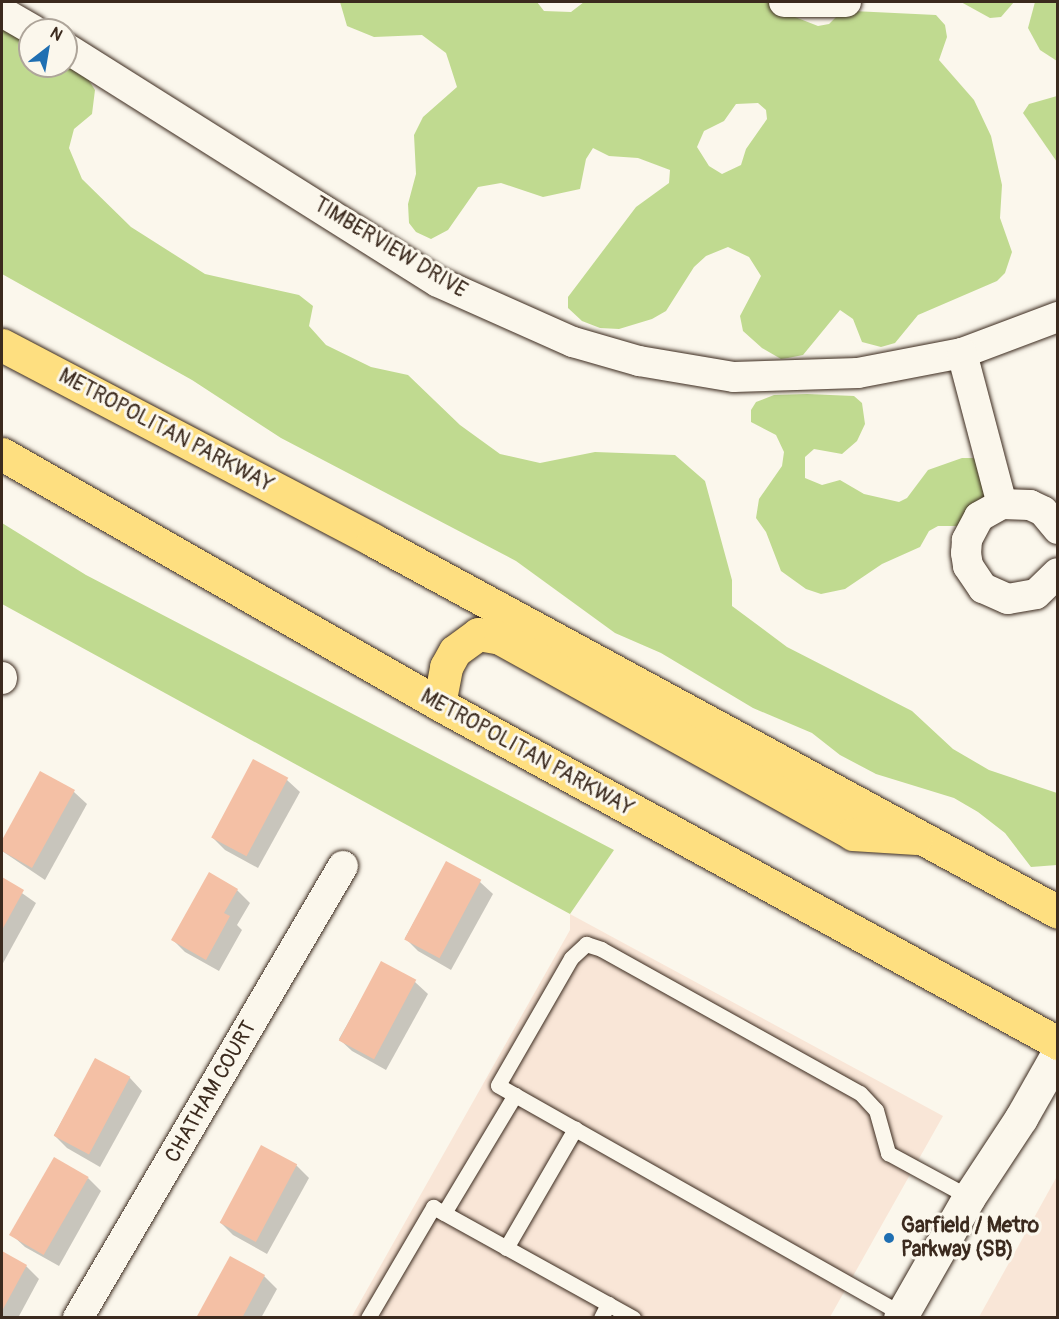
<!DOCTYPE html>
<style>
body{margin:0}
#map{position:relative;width:1059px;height:1319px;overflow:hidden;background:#fbf7ec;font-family:Pangolin,sans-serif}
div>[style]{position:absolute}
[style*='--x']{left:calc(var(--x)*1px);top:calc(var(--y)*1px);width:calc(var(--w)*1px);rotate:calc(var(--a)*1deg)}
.built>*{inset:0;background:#f9e6d7}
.green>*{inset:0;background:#c0da90}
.shadow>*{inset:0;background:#0003}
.building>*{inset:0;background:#f4c0a5;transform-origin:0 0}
.roads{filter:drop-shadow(0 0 2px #3b2a1e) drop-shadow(0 0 2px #3b2a1e)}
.lane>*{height:15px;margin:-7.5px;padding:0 7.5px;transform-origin:7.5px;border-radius:7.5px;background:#fbf7ec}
.street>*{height:30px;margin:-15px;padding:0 15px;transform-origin:15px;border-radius:15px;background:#fbf7ec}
.secondary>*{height:33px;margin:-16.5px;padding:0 16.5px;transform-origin:16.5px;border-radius:16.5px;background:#fbf7ec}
.primary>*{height:33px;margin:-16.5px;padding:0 16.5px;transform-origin:16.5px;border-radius:16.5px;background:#fedf80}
.dots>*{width:16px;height:16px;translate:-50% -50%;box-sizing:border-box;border:3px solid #fbf7ec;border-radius:50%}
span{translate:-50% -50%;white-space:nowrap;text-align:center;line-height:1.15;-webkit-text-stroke:6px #fbf7ec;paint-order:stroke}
.street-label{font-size:21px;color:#3b2a1e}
.poi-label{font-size:21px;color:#3b2a1e;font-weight:700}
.left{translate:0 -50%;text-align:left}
.frame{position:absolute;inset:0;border:3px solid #3b2a1e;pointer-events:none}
.north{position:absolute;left:18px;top:18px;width:60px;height:60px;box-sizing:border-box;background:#fbf7ec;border:2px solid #aea59a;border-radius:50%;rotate:31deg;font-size:16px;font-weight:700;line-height:24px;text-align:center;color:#3b2a1e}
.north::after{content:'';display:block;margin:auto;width:21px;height:27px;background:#1f6fb2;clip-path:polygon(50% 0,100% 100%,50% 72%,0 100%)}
</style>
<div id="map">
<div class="built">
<i style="clip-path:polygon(570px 914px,943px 1116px,830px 1317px,351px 1318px,570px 930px)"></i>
<i style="clip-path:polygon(1056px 1178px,1057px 1317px,979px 1317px)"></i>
</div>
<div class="green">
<i style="clip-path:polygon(evenodd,340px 2px,537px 2px,544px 11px,571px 12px,584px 2px,790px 2px,795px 17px,818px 26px,829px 24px,839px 14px,853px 11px,936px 15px,945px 25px,947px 37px,939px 60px,974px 100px,991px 136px,1002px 185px,1000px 218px,1012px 252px,1005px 273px,997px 281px,918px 315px,895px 343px,881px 347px,862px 342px,853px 319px,840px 310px,803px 355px,788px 358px,781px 359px,762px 348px,743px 331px,740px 316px,761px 276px,749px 257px,728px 247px,706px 256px,694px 267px,666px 311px,652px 319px,619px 329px,600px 328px,582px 321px,568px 308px,568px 297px,636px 207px,669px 183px,670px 170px,638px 158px,609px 156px,593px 148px,586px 159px,580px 189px,543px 197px,501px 183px,478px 187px,448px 230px,431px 239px,416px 232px,409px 223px,408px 204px,416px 174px,414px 135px,423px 117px,457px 87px,449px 62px,446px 53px,422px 35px,374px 37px,347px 26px,340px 2px,758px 103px,766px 110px,767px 119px,746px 149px,741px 165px,722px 174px,709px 166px,697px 147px,704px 131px,724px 121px,736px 104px,758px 103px)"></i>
<i style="clip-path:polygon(961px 2px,1014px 2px,1001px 17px,990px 18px)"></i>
<i style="clip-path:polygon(1035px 2px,1057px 2px,1057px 61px,1040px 50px,1028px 28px)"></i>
<i style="clip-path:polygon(2px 9px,30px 32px,30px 66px,66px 66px,66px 57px,85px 74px,95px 90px,92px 114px,74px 129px,69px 148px,82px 179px,131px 227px,205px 274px,299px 295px,313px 306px,309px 326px,326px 345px,371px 367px,408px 375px,460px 425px,500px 454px,540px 463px,595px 452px,675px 455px,705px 481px,732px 580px,732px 606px,787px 647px,912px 711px,953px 749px,989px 770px,1057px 793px,1057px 865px,1031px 867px,1005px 833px,978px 812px,954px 798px,876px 774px,840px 755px,812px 733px,753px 708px,661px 653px,615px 633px,516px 561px,281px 438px,192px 380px,2px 274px)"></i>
<i style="clip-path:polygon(1057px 96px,1058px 96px,1057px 162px,1023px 113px,1029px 104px)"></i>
<i style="clip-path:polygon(807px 394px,854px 396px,862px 403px,865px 424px,857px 441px,842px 454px,814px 449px,805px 457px,805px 478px,822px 485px,840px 480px,864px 494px,899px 502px,907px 498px,928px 470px,962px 458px,973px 458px,985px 465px,990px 493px,960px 526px,938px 526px,929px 531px,920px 547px,882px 564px,845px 589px,821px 594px,806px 589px,781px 571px,766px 532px,756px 518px,759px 499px,782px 466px,784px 452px,776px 435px,751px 422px,751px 410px,756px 402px,774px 395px)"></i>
<i style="clip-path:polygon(2px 523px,86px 575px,614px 850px,570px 914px,2px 604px)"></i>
</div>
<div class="shadow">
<i style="clip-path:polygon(254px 761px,287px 780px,300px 792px,258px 868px,225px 850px,212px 837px)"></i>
<i style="clip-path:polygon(41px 773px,74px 792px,87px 804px,45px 880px,2px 851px,2px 843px)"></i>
<i style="clip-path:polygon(447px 863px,480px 882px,493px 894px,451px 970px,418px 951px,405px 938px)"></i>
<i style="clip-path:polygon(2px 879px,36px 903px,2px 965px)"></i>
<i style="clip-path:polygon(237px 890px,250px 903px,237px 925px,242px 930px,219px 971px,185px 952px,172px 939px)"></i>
<i style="clip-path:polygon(382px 963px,415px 982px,428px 994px,386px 1070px,352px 1051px,339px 1039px)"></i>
<i style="clip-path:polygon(96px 1060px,130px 1078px,142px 1091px,100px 1167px,67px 1148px,54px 1135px)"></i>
<i style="clip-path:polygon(296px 1165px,309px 1178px,267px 1254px,233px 1235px,220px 1222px)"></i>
<i style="clip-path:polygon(88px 1178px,101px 1191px,59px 1266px,25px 1247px,12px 1235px)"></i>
<i style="clip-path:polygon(2px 1252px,26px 1266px,39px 1279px,18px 1318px,2px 1318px)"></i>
<i style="clip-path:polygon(231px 1258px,264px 1276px,277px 1289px,261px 1318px,197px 1318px)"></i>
</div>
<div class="building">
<i style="left:253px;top:759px;width:40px;height:89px;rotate:28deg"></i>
<i style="clip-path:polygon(40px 771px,75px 790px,32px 868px,2px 851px,2px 840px)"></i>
<i style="left:446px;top:861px;width:40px;height:89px;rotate:28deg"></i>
<i style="clip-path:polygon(209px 872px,238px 889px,224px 913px,230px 916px,206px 960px,171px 940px)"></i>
<i style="clip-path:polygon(2px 877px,24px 890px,2px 930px)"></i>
<i style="left:381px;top:961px;width:40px;height:90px;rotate:28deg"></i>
<i style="left:95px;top:1058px;width:40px;height:88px;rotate:28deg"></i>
<i style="left:261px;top:1145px;width:41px;height:88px;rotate:28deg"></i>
<i style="left:54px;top:1157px;width:40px;height:90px;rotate:30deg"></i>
<i style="clip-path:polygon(2px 1251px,27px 1265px,2px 1311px)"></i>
<i style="clip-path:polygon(230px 1256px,265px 1275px,242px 1318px,196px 1318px)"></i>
</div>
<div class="roads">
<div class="lane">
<i style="--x:444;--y:1213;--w:138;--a:-59"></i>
<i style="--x:506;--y:1248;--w:138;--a:-59.9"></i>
<i style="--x:902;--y:1314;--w:464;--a:-150.5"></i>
<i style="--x:498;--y:1085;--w:146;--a:-60.1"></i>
<i style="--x:571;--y:958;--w:21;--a:-43"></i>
<i style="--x:586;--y:944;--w:16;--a:18"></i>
<i style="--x:601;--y:949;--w:296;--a:29.1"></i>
<i style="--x:860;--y:1093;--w:23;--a:47"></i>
<i style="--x:876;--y:1110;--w:45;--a:74.4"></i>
<i style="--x:888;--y:1153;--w:92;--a:28.5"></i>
<i style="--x:368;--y:1318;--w:129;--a:-59.6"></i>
<i style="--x:433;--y:1207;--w:229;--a:29"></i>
<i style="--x:601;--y:1318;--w:16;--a:-63"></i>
</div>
<div class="street">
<i style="--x:784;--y:2;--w:62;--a:0"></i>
<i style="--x:2;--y:12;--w:36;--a:30"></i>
<i style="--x:66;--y:48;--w:439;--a:32.2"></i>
<i style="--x:438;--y:282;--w:148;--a:24"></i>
<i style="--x:573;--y:342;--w:69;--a:16.1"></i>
<i style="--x:639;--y:361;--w:96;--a:9.6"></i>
<i style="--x:734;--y:377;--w:124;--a:-1.8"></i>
<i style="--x:858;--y:373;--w:106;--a:-10.9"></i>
<i style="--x:962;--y:353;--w:103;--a:-20.6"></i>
<i style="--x:962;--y:353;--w:156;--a:75.2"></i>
<i style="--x:1058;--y:529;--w:23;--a:-130"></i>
<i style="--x:1043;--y:511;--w:14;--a:-155"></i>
<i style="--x:1030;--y:505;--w:28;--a:-178"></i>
<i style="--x:1002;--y:504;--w:26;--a:151"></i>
<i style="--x:979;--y:517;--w:26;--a:118"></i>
<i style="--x:967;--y:540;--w:13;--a:94"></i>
<i style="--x:966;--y:553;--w:13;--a:81"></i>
<i style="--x:968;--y:566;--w:27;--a:56"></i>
<i style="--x:983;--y:588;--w:27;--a:24"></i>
<i style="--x:1008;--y:599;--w:28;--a:-10"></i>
<i style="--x:1036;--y:594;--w:30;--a:-44"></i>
<i style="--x:2;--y:679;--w:2;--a:-90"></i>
<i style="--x:78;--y:1318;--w:524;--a:-59.62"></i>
</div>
<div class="secondary">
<i style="--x:900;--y:1318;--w:139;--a:-60.3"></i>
<i style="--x:969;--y:1197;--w:95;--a:-56.6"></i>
<i style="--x:1021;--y:1118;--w:75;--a:-60.4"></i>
</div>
<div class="primary">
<i style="--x:2;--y:345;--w:419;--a:27.7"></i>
<i style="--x:373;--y:540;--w:779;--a:28.5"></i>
<i style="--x:2;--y:454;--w:503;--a:29.77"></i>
<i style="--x:439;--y:704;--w:706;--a:28.71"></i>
<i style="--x:439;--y:704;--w:38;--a:-79"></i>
<i style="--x:446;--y:667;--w:18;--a:-61"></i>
<i style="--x:455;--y:651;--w:29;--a:-36"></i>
<i style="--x:478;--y:634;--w:22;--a:10"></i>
<i style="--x:500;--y:638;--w:404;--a:29"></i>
<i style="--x:853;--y:834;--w:63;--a:3.6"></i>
</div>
</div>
<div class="dots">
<i style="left:889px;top:1238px;background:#1f6fb2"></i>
</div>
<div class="street-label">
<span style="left:390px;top:248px;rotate:31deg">TIMBERVIEW DRIVE</span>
<span style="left:166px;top:431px;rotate:28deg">METROPOLITAN PARKWAY</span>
<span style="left:527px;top:753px;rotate:29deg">METROPOLITAN PARKWAY</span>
<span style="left:211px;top:1092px;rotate:-60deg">CHATHAM COURT</span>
</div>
<div class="poi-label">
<span class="left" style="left:901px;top:1238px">Garfield / Metro<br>Parkway (SB)</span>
</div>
<div class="frame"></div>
<div class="north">N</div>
</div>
